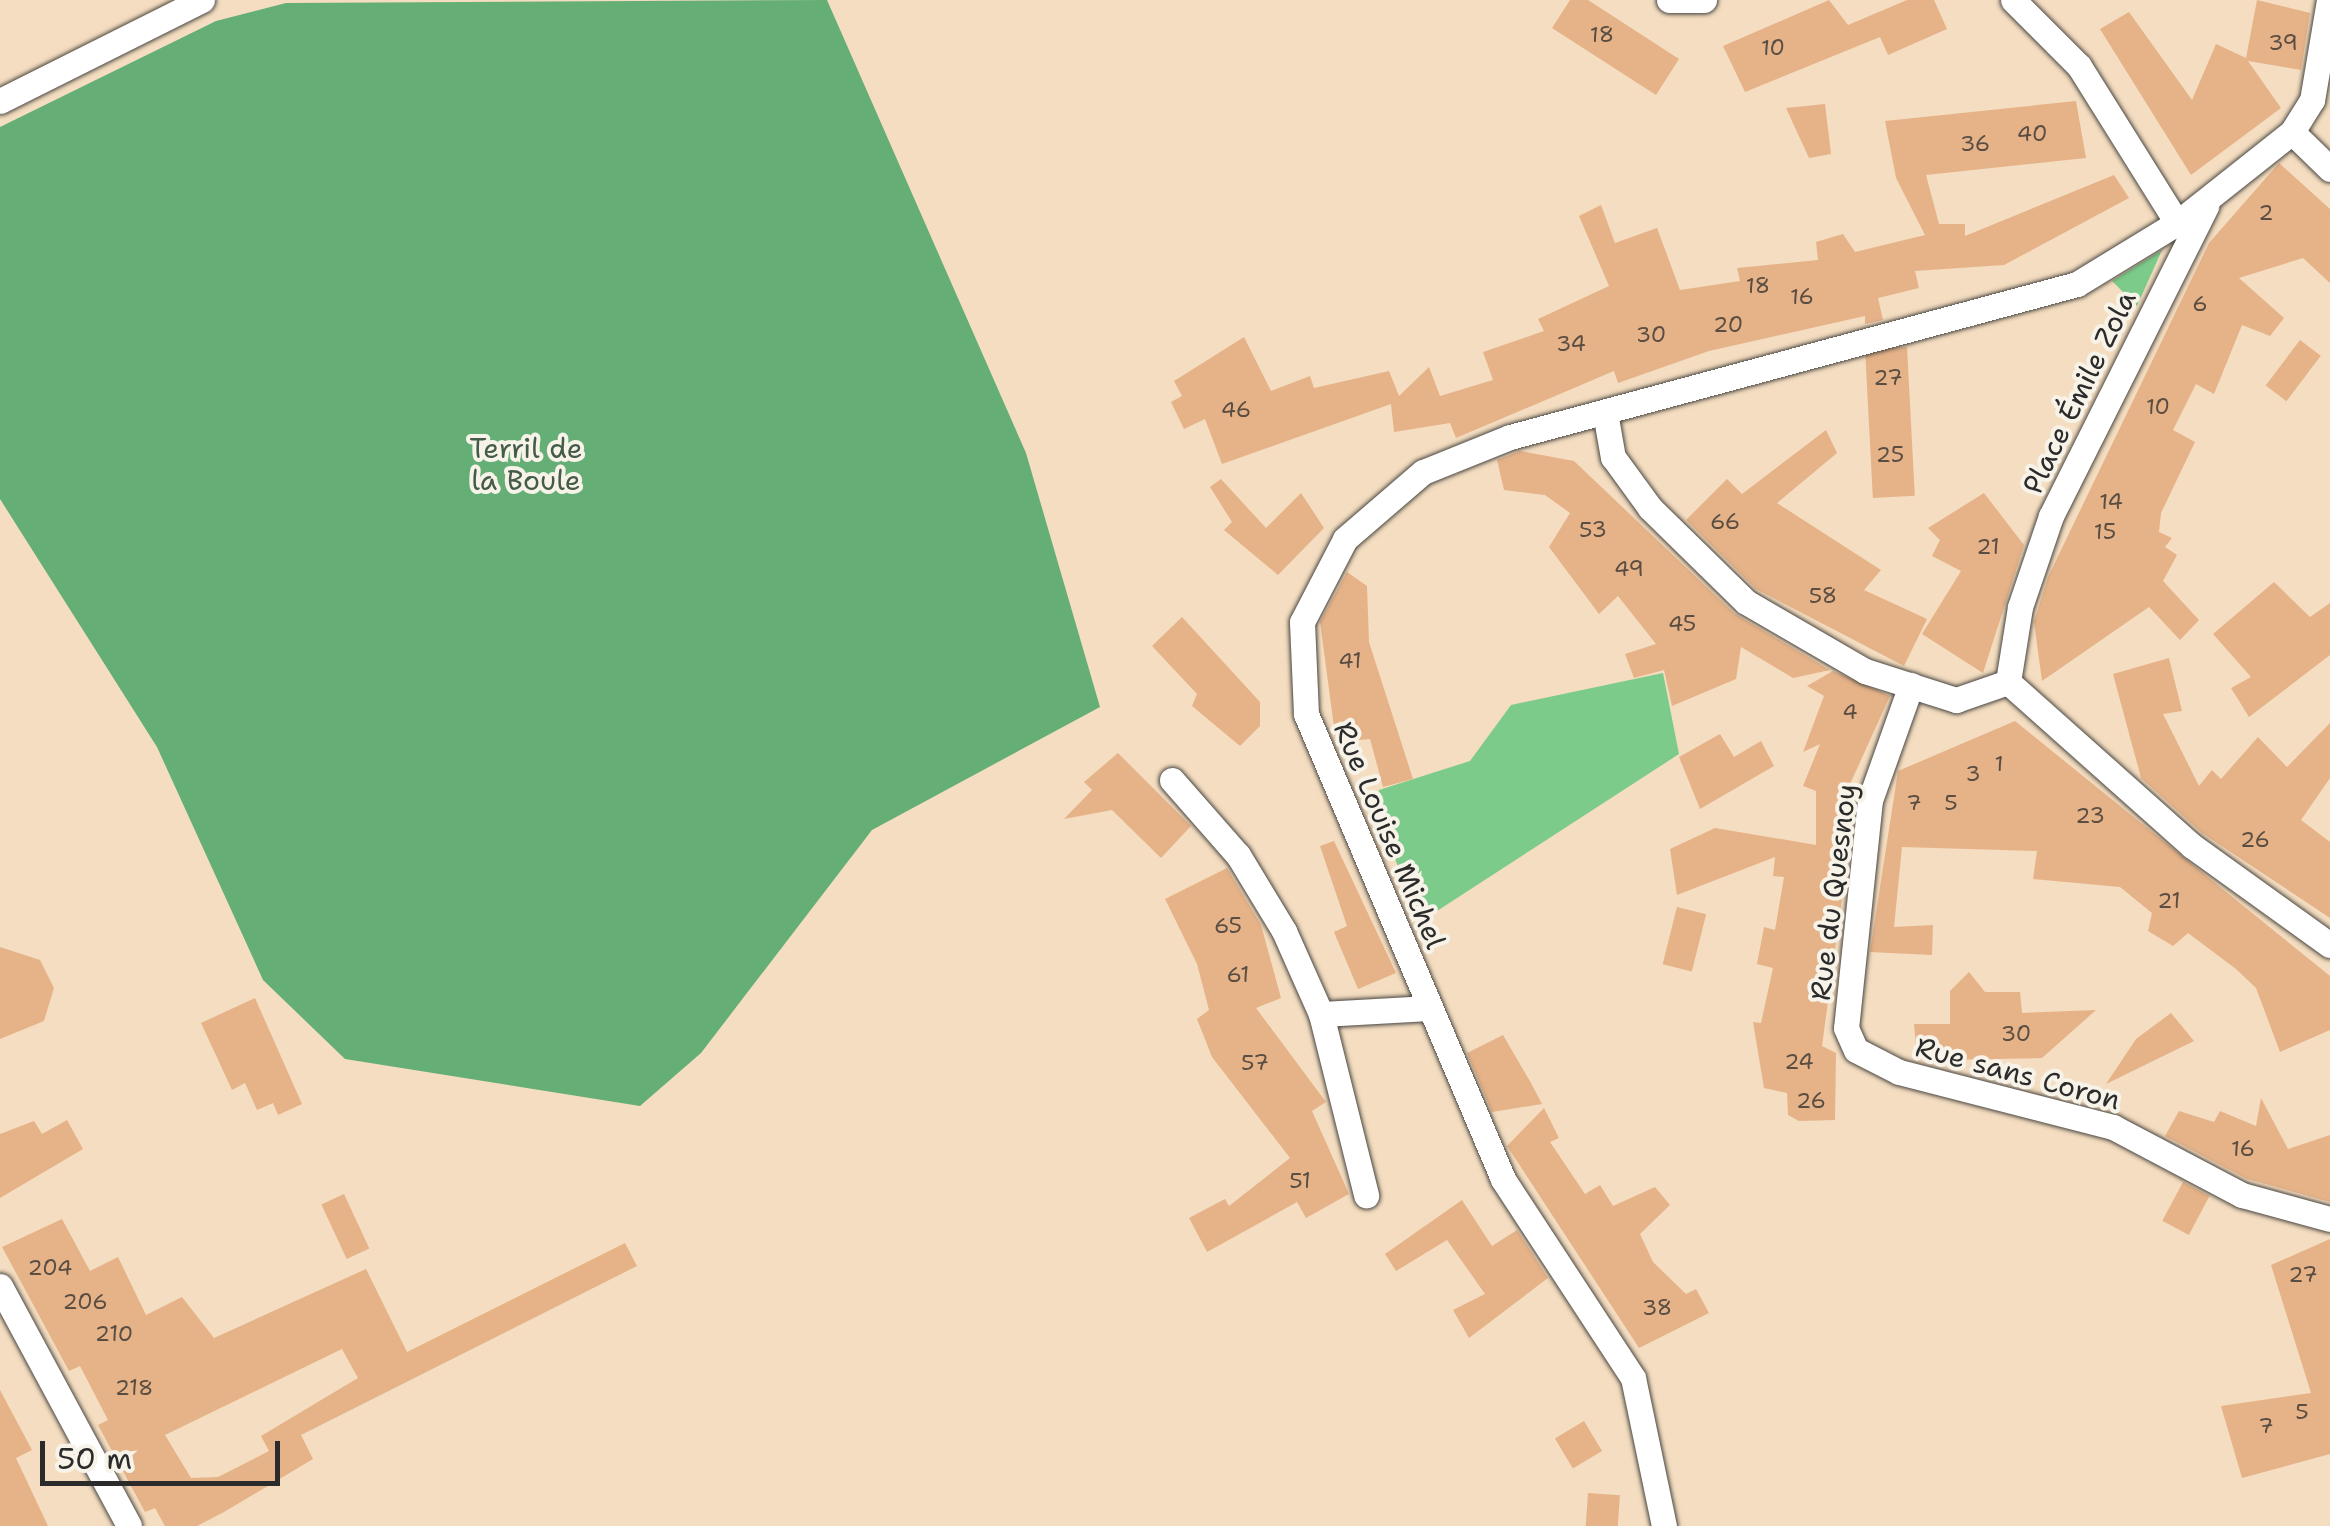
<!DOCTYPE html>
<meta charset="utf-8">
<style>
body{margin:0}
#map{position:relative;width:2330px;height:1526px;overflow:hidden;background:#f4ddc0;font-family:"Shantell Sans",sans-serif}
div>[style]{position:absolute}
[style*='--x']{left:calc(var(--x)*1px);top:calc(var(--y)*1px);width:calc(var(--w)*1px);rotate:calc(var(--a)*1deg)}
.green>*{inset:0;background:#7ccb8a}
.forest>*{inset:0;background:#65af76}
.building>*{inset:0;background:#e6b389;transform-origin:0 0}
.roads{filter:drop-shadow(0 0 2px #494641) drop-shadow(0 0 2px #494641)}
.street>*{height:25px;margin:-12.5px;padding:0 12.5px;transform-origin:12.5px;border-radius:12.5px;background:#fff}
span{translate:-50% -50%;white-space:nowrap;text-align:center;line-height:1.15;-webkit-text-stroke:8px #f7f3e8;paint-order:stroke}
.number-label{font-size:22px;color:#5a4d42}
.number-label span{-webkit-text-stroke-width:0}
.street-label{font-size:28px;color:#2b2b2b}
.park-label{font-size:28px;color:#435b48}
.scale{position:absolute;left:40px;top:1441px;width:240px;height:45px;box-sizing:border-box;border:5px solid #2b2b2b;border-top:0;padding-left:12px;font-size:30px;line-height:35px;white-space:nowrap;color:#2b2b2b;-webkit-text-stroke:8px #f7f3e8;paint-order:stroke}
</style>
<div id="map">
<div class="green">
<i style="clip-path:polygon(2162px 250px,2137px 306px,2112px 281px)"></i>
<i style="clip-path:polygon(1663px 673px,1679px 754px,1420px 922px,1376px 811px,1379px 790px,1470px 761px,1511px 705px)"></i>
</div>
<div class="forest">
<i style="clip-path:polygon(827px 0,1026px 453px,1100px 707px,872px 830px,701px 1053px,640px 1106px,345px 1059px,263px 980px,157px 747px,0 499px,0 127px,216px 21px,286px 3px)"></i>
</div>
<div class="building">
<i style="clip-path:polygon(1570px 0,1588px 0,1679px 59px,1656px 95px,1552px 28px)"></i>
<i style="clip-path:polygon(1829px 0,1848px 25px,1907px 0,1934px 0,1947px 29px,1888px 55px,1880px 37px,1745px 92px,1723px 46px)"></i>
<i style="clip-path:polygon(2257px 0,2310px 13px,2301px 70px,2248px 61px,2281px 108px,2191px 175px,2100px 29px,2129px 12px,2192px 100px,2216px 44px,2246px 58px)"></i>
<i style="clip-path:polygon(2076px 101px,2086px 158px,1926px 175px,1939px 224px,1965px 224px,1965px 236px,2114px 175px,2129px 198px,2004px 265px,1915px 271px,1919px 288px,1878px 298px,1883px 320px,1865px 324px,1865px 316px,1709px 351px,1618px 383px,1614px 371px,1456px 438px,1450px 423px,1394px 432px,1391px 404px,1222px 464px,1205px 419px,1184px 429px,1171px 402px,1182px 396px,1174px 381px,1244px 337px,1271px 391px,1310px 376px,1314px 388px,1389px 371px,1399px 396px,1429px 367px,1440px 396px,1493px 380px,1483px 352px,1544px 331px,1538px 319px,1609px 286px,1579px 216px,1601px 205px,1615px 243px,1657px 228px,1680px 290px,1740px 281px,1737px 268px,1818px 260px,1816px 242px,1843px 234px,1855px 252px,1925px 235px,1896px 178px,1885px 121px)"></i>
<i style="clip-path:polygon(1825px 104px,1831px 154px,1809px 158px,1786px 108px)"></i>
<i style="clip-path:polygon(2279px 163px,2330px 209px,2330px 283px,2303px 258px,2239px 278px,2284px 318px,2270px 336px,2242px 325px,2214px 394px,2196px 384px,2173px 430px,2195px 442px,2161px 513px,2159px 532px,2172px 538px,2165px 547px,2177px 555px,2163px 581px,2199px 620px,2180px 640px,2149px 607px,2042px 681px,2034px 622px,2048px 577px,2209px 243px)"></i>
<i style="left:2300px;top:340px;width:26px;height:57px;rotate:37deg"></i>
<i style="left:1907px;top:347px;width:149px;height:42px;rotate:87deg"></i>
<i style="clip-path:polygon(1826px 430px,1837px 453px,1777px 503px,1881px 570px,1864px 590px,1927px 619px,1904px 666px,1756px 589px,1686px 520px,1727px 479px,1742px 494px)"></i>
<i style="clip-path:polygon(1520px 451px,1574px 461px,1735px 614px,1830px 670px,1793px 678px,1741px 647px,1736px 679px,1672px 706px,1664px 670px,1634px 678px,1625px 654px,1656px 644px,1618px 596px,1599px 614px,1549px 547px,1570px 513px,1545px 495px,1504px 490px,1497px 460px)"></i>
<i style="clip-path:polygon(1221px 479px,1266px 528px,1301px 493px,1324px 528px,1278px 575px,1224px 530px,1232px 522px,1210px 487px)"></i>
<i style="clip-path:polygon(1984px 493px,2024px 545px,1983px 673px,1922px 634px,1961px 571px,1932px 556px,1940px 540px,1928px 528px)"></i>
<i style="clip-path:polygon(1347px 572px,1367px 586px,1369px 642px,1413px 779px,1383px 787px,1370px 739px,1336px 742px,1320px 622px)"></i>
<i style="clip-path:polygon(2274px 582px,2310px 617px,2330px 603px,2330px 655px,2249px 717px,2231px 688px,2251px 677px,2213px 634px)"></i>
<i style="clip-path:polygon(1182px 617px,1260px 702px,1260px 726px,1240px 746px,1192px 706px,1197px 694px,1152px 646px)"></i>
<i style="clip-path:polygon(2169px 658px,2182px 711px,2163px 714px,2199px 786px,2212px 770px,2221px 779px,2258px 737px,2287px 767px,2330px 723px,2330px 778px,2301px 820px,2330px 842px,2330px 918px,2202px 833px,2141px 778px,2113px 674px)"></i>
<i style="clip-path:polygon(1833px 671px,1890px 696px,1846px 793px,1857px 788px,1822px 1046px,1836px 1053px,1835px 1120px,1799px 1121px,1788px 1115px,1787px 1093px,1764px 1088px,1753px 1022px,1761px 1023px,1773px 968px,1757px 964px,1764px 927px,1775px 930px,1784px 877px,1773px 876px,1775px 857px,1677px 895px,1670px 849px,1715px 828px,1816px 845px,1816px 791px,1803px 786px,1820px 744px,1803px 752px,1824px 696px,1807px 686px)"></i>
<i style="clip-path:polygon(2015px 721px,2330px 976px,2330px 1030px,2280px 1052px,2256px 988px,2236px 969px,2188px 933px,2173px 946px,2148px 931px,2152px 913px,2120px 887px,2033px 879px,2037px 851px,1902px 847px,1894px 927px,1933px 925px,1932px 955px,1870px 952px,1898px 771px)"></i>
<i style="clip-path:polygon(1720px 734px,1734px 757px,1761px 741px,1774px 766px,1700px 809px,1679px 757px)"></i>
<i style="clip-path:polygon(1118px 753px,1191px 826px,1161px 858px,1112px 810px,1064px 819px,1092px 790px,1084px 782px)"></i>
<i style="clip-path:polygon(1334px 841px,1396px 973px,1358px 989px,1334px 932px,1347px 926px,1320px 846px)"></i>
<i style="clip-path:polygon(1227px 868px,1261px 925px,1281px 998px,1256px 1008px,1326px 1102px,1312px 1111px,1349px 1194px,1306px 1218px,1297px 1202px,1207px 1252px,1189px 1218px,1225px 1199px,1229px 1206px,1290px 1158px,1212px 1057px,1197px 1019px,1209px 1010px,1197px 964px,1165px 899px)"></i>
<i style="left:1677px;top:907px;width:30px;height:59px;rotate:14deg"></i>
<i style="clip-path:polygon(0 947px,40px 960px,54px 988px,44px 1021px,0 1039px)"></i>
<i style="clip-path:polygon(1969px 972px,1985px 992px,2020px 992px,2022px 1013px,2096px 1010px,2042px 1058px,1943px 1060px,1916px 1047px,1914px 1024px,1950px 1024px,1950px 991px)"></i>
<i style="clip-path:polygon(255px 998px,302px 1104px,278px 1115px,273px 1103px,257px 1110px,245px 1083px,232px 1090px,201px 1023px)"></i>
<i style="clip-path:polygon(2171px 1013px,2194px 1041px,2106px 1084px,2136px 1039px)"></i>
<i style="clip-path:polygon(1503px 1035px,1531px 1083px,1542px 1104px,1492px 1112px,1467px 1053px)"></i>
<i style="clip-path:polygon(2261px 1098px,2288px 1149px,2330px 1135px,2330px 1202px,2247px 1179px,2165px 1136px,2179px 1111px,2214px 1122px,2220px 1111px,2256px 1126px)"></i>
<i style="clip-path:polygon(1544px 1108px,1559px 1138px,1550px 1142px,1585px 1194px,1600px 1185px,1613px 1206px,1655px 1187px,1670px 1205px,1640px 1234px,1653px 1262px,1686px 1294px,1696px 1289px,1709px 1313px,1639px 1348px,1507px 1146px)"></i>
<i style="clip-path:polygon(67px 1120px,83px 1149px,0 1198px,0 1134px,34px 1121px,42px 1134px)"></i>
<i style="left:2183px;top:1182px;width:30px;height:44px;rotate:28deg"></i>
<i style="left:344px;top:1194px;width:60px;height:25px;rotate:65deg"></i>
<i style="clip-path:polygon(1462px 1200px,1492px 1246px,1517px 1230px,1548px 1278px,1469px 1338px,1453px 1310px,1485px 1294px,1447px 1240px,1396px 1271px,1385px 1254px)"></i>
<i style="clip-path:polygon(evenodd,62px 1219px,90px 1271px,118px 1257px,146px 1315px,182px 1297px,214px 1338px,366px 1269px,407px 1352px,625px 1243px,637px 1266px,301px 1435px,313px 1459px,224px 1512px,197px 1526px,165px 1526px,155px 1508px,145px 1512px,98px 1425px,108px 1420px,80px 1366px,69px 1371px,2px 1247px,62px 1219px,342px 1349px,358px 1378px,261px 1436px,269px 1451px,218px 1477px,191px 1478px,165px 1435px,342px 1349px)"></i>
<i style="clip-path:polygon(2330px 1239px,2330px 1454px,2242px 1478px,2221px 1406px,2311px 1393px,2271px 1265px)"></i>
<i style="clip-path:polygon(0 1390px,32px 1450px,16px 1458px,48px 1526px,0 1526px)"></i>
<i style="left:1584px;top:1421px;width:35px;height:34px;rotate:59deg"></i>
<i style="left:1588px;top:1493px;width:32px;height:33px;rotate:4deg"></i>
</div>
<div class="roads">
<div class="street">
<i style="--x:1669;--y:0;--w:35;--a:0"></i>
<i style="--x:2013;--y:0;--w:93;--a:45"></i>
<i style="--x:2079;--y:66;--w:185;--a:58"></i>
<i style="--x:2329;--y:0;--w:101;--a:99.6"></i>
<i style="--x:2312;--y:100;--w:38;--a:122"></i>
<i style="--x:2292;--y:132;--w:53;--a:44.2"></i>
<i style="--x:0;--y:101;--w:226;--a:-26.6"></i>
<i style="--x:1606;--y:418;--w:40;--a:80"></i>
<i style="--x:1613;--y:457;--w:63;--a:54"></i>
<i style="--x:1650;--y:508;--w:134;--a:44.4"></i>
<i style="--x:1746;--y:602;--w:138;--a:30.1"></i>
<i style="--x:1865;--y:671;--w:96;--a:17.7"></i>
<i style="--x:1956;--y:700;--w:55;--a:-19.1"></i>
<i style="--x:2008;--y:682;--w:76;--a:-80.9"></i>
<i style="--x:2020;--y:607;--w:96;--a:-71.2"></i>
<i style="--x:2051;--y:516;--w:347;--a:-63.4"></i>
<i style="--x:2008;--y:682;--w:246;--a:41.7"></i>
<i style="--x:2192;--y:846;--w:170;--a:35.7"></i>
<i style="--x:1911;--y:685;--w:122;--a:109.6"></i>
<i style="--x:1870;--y:800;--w:229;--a:96"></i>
<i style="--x:1846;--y:1028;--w:24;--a:66"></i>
<i style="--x:1856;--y:1050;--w:48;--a:27.1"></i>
<i style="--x:1899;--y:1072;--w:221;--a:14.4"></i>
<i style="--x:2113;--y:1127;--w:146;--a:27.8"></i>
<i style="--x:2242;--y:1195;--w:91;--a:15.3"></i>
<i style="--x:1172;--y:780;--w:100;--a:48.7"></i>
<i style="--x:1238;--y:855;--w:89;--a:58.8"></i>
<i style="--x:1284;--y:931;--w:91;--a:66"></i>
<i style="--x:1321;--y:1014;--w:187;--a:76"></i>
<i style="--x:1321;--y:1014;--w:109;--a:-3.2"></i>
<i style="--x:0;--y:1286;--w:272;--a:61.7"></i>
<i style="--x:1664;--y:1526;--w:151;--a:-101.8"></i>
<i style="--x:1633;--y:1378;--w:238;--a:-123.2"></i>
<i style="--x:1503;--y:1179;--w:505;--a:-112.96"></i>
<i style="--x:1306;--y:714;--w:92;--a:-92.5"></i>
<i style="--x:1302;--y:622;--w:93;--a:-62.6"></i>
<i style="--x:1345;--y:539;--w:103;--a:-40.7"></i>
<i style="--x:1423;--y:472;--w:94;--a:-21.9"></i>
<i style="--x:1510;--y:437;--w:587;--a:-15.1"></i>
<i style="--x:2077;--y:284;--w:117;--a:-31.4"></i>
<i style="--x:2177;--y:223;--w:147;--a:-38.4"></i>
</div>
</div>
<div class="number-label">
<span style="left:1602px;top:35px">18</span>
<span style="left:2283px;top:43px">39</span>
<span style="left:1773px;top:48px">10</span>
<span style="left:2032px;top:134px">40</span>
<span style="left:1975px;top:144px">36</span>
<span style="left:2266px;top:213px">2</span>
<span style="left:1758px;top:286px">18</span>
<span style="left:1802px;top:297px">16</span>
<span style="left:2200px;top:304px">6</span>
<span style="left:1728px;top:325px">20</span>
<span style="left:1651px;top:335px">30</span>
<span style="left:1571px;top:344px">34</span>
<span style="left:1888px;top:378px">27</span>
<span style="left:2158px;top:407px">10</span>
<span style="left:1236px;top:410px">46</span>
<span style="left:1890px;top:455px">25</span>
<span style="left:2111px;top:502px">14</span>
<span style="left:1725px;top:522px">66</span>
<span style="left:1593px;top:530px">53</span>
<span style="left:2105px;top:532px">15</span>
<span style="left:1988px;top:547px">21</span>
<span style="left:1629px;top:569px">49</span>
<span style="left:1823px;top:596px">58</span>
<span style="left:1682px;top:624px">45</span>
<span style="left:1350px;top:661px">41</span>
<span style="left:1850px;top:712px">4</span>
<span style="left:1999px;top:764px">1</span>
<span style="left:1973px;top:774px">3</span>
<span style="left:1914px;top:803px">7</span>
<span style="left:1951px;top:803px">5</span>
<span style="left:2090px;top:816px">23</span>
<span style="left:2255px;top:840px">26</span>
<span style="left:2169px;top:901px">21</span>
<span style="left:1228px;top:926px">65</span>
<span style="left:1238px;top:975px">61</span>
<span style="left:2016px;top:1034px">30</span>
<span style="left:1799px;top:1062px">24</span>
<span style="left:1255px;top:1063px">57</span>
<span style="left:1811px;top:1101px">26</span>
<span style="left:2243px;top:1149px">16</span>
<span style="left:1300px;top:1181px">51</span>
<span style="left:50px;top:1268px">204</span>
<span style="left:2303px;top:1275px">27</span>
<span style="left:85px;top:1302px">206</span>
<span style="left:1657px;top:1308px">38</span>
<span style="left:114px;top:1334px">210</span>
<span style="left:134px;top:1388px">218</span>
<span style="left:2302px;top:1412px">5</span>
<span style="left:2266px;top:1426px">7</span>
</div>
<div class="street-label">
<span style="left:2079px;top:392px;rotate:-64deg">Place Émile Zola</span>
<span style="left:1390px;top:835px;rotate:67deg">Rue Louise Michel</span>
<span style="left:1833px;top:892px;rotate:-83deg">Rue du Quesnoy</span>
<span style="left:2018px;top:1073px;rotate:15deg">Rue sans Coron</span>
</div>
<div class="park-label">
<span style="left:526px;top:464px">Terril de<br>la Boule</span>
</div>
<div class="scale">50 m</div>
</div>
